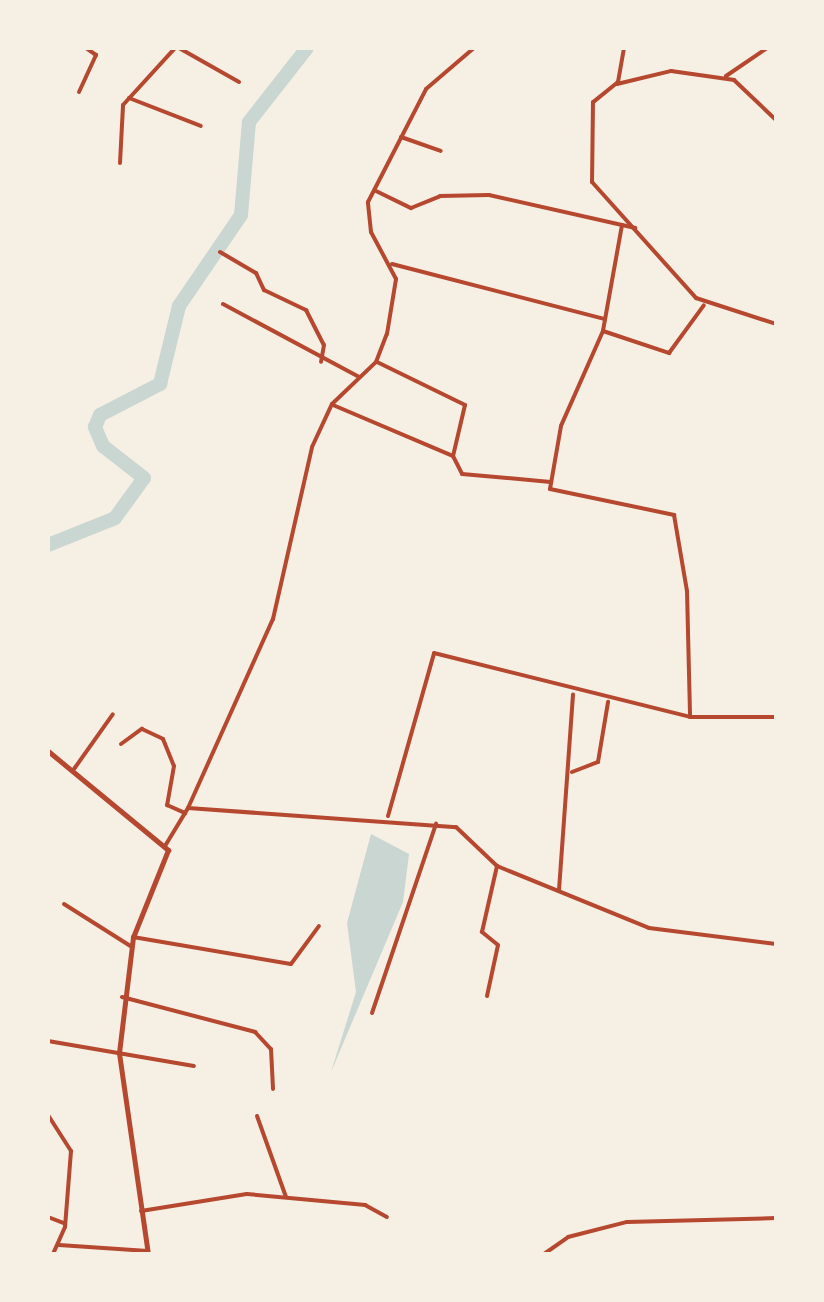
<!DOCTYPE html>
<style>
body{margin:0}
#map{position:relative;width:824px;height:1302px;overflow:hidden;background:#f6efe4;font-family:"Public Sans",sans-serif}
div>[style]{position:absolute}
[style*='--x']{left:calc(var(--x)*1px);top:calc(var(--y)*1px);width:calc(var(--w)*1px);rotate:calc(var(--a)*1deg)}
.water>*{inset:0;background:#c9d6d2}
.river>*{height:14px;margin:-7px;padding:0 7px;transform-origin:7px;border-radius:7px;background:#c9d6d2}
.minor>*{height:4px;margin:-2px;padding:0 2px;transform-origin:2px;border-radius:2px;background:#b5482f}
.tertiary>*{height:5px;margin:-2.5px;padding:0 2.5px;transform-origin:2.5px;border-radius:2.5px;background:#b5482f}
span{translate:-50% -50%;white-space:nowrap;text-align:center;line-height:1.15;-webkit-text-stroke:8px #f6efe4;paint-order:stroke}
.frame{position:absolute;inset:0;border:50px solid #f6efe4;pointer-events:none}
</style>
<div id="map">
<div class="water">
<i style="clip-path:polygon(371px 834px,409px 854px,403px 902px,331px 1072px,356px 992px,347px 923px)"></i>
</div>
<div class="river">
<i style="--x:48;--y:545;--w:72;--a:-21.9"></i>
<i style="--x:115;--y:518;--w:49;--a:-54.1"></i>
<i style="--x:144;--y:478;--w:52;--a:-142"></i>
<i style="--x:103;--y:446;--w:21;--a:-113"></i>
<i style="--x:95;--y:427;--w:13;--a:-67"></i>
<i style="--x:100;--y:415;--w:68;--a:-27.3"></i>
<i style="--x:160;--y:384;--w:80;--a:-76.3"></i>
<i style="--x:179;--y:306;--w:110;--a:-55.7"></i>
<i style="--x:241;--y:215;--w:93;--a:-85.1"></i>
<i style="--x:249;--y:122;--w:94;--a:-51.9"></i>
</div>
<div class="minor">
<i style="--x:179;--y:48;--w:69;--a:29.5"></i>
<i style="--x:624;--y:48;--w:35;--a:100"></i>
<i style="--x:618;--y:82;--w:32;--a:141"></i>
<i style="--x:593;--y:102;--w:80;--a:90.7"></i>
<i style="--x:592;--y:182;--w:156;--a:48.1"></i>
<i style="--x:696;--y:298;--w:84;--a:18"></i>
<i style="--x:726;--y:76;--w:50;--a:-34.3"></i>
<i style="--x:617;--y:84;--w:56;--a:-13.5"></i>
<i style="--x:671;--y:71;--w:64;--a:8.1"></i>
<i style="--x:734;--y:80;--w:58;--a:43.6"></i>
<i style="--x:79;--y:92;--w:41;--a:-65.3"></i>
<i style="--x:96;--y:55;--w:12;--a:-145"></i>
<i style="--x:129;--y:98;--w:77;--a:21.3"></i>
<i style="--x:401;--y:137;--w:42;--a:19.3"></i>
<i style="--x:120;--y:163;--w:58;--a:-87"></i>
<i style="--x:123;--y:105;--w:77;--a:-47.6"></i>
<i style="--x:376;--y:191;--w:39;--a:26"></i>
<i style="--x:411;--y:208;--w:31;--a:-22"></i>
<i style="--x:440;--y:196;--w:49;--a:-1.2"></i>
<i style="--x:489;--y:195;--w:150;--a:12.7"></i>
<i style="--x:622;--y:225;--w:108;--a:100.2"></i>
<i style="--x:603;--y:331;--w:104;--a:113.9"></i>
<i style="--x:561;--y:426;--w:64;--a:99.9"></i>
<i style="--x:550;--y:489;--w:127;--a:11.8"></i>
<i style="--x:674;--y:515;--w:77;--a:80.3"></i>
<i style="--x:687;--y:591;--w:126;--a:88.6"></i>
<i style="--x:690;--y:717;--w:86;--a:0"></i>
<i style="--x:220;--y:252;--w:42;--a:30.3"></i>
<i style="--x:256;--y:273;--w:19;--a:65"></i>
<i style="--x:264;--y:290;--w:47;--a:25.5"></i>
<i style="--x:306;--y:310;--w:39;--a:63"></i>
<i style="--x:324;--y:345;--w:17;--a:100"></i>
<i style="--x:392;--y:264;--w:220;--a:14.5"></i>
<i style="--x:223;--y:304;--w:154;--a:28.2"></i>
<i style="--x:603;--y:331;--w:70;--a:18.4"></i>
<i style="--x:669;--y:353;--w:59;--a:-53.9"></i>
<i style="--x:377;--y:362;--w:98;--a:26"></i>
<i style="--x:465;--y:405;--w:52;--a:103.2"></i>
<i style="--x:453;--y:456;--w:20;--a:63"></i>
<i style="--x:462;--y:474;--w:89;--a:5.1"></i>
<i style="--x:333;--y:405;--w:130;--a:23"></i>
<i style="--x:121;--y:744;--w:26;--a:-36"></i>
<i style="--x:142;--y:729;--w:23;--a:25"></i>
<i style="--x:163;--y:739;--w:29;--a:68"></i>
<i style="--x:174;--y:766;--w:40;--a:100"></i>
<i style="--x:167;--y:805;--w:20;--a:24"></i>
<i style="--x:74;--y:769;--w:67;--a:-54.7"></i>
<i style="--x:572;--y:772;--w:28;--a:-21"></i>
<i style="--x:598;--y:762;--w:61;--a:-80.5"></i>
<i style="--x:188;--y:808;--w:207;--a:-65.8"></i>
<i style="--x:273;--y:619;--w:176;--a:-77.2"></i>
<i style="--x:312;--y:447;--w:47;--a:-65.1"></i>
<i style="--x:332;--y:404;--w:61;--a:-43.7"></i>
<i style="--x:376;--y:362;--w:30;--a:-69"></i>
<i style="--x:387;--y:334;--w:56;--a:-80.7"></i>
<i style="--x:396;--y:279;--w:53;--a:-118"></i>
<i style="--x:371;--y:232;--w:30;--a:-96"></i>
<i style="--x:368;--y:202;--w:127;--a:-62.8"></i>
<i style="--x:426;--y:89;--w:63;--a:-40.5"></i>
<i style="--x:388;--y:816;--w:169;--a:-74.2"></i>
<i style="--x:434;--y:653;--w:264;--a:14"></i>
<i style="--x:165;--y:846;--w:44;--a:-58.8"></i>
<i style="--x:188;--y:808;--w:269;--a:4.1"></i>
<i style="--x:456;--y:827;--w:57;--a:43.6"></i>
<i style="--x:497;--y:866;--w:164;--a:22.2"></i>
<i style="--x:649;--y:928;--w:128;--a:7.2"></i>
<i style="--x:559;--y:890;--w:196;--a:-85.9"></i>
<i style="--x:64;--y:904;--w:80;--a:32.3"></i>
<i style="--x:133;--y:937;--w:160;--a:9.7"></i>
<i style="--x:291;--y:964;--w:47;--a:-53.6"></i>
<i style="--x:487;--y:996;--w:52;--a:-77.8"></i>
<i style="--x:498;--y:945;--w:21;--a:-141"></i>
<i style="--x:482;--y:932;--w:68;--a:-77.2"></i>
<i style="--x:122;--y:997;--w:138;--a:14.7"></i>
<i style="--x:255;--y:1032;--w:23;--a:47"></i>
<i style="--x:271;--y:1049;--w:40;--a:87.1"></i>
<i style="--x:372;--y:1013;--w:200;--a:-71.3"></i>
<i style="--x:48;--y:1041;--w:148;--a:9.7"></i>
<i style="--x:48;--y:1115;--w:43;--a:57.4"></i>
<i style="--x:71;--y:1151;--w:76;--a:94.5"></i>
<i style="--x:65;--y:1227;--w:30;--a:114"></i>
<i style="--x:257;--y:1116;--w:86;--a:70.3"></i>
<i style="--x:141;--y:1211;--w:107;--a:-9.1"></i>
<i style="--x:247;--y:1194;--w:119;--a:5.3"></i>
<i style="--x:365;--y:1205;--w:25;--a:29"></i>
<i style="--x:48;--y:1217;--w:17;--a:21"></i>
<i style="--x:59;--y:1245;--w:89;--a:3.9"></i>
<i style="--x:544;--y:1254;--w:29;--a:-35"></i>
<i style="--x:568;--y:1237;--w:61;--a:-14.3"></i>
<i style="--x:627;--y:1222;--w:149;--a:-1.5"></i>
</div>
<div class="tertiary">
<i style="--x:48;--y:751;--w:156;--a:39.5"></i>
<i style="--x:168;--y:850;--w:94;--a:111.9"></i>
<i style="--x:133;--y:937;--w:117;--a:96.9"></i>
<i style="--x:119;--y:1053;--w:203;--a:81.8"></i>
</div>
<div class="frame"></div>
</div>
